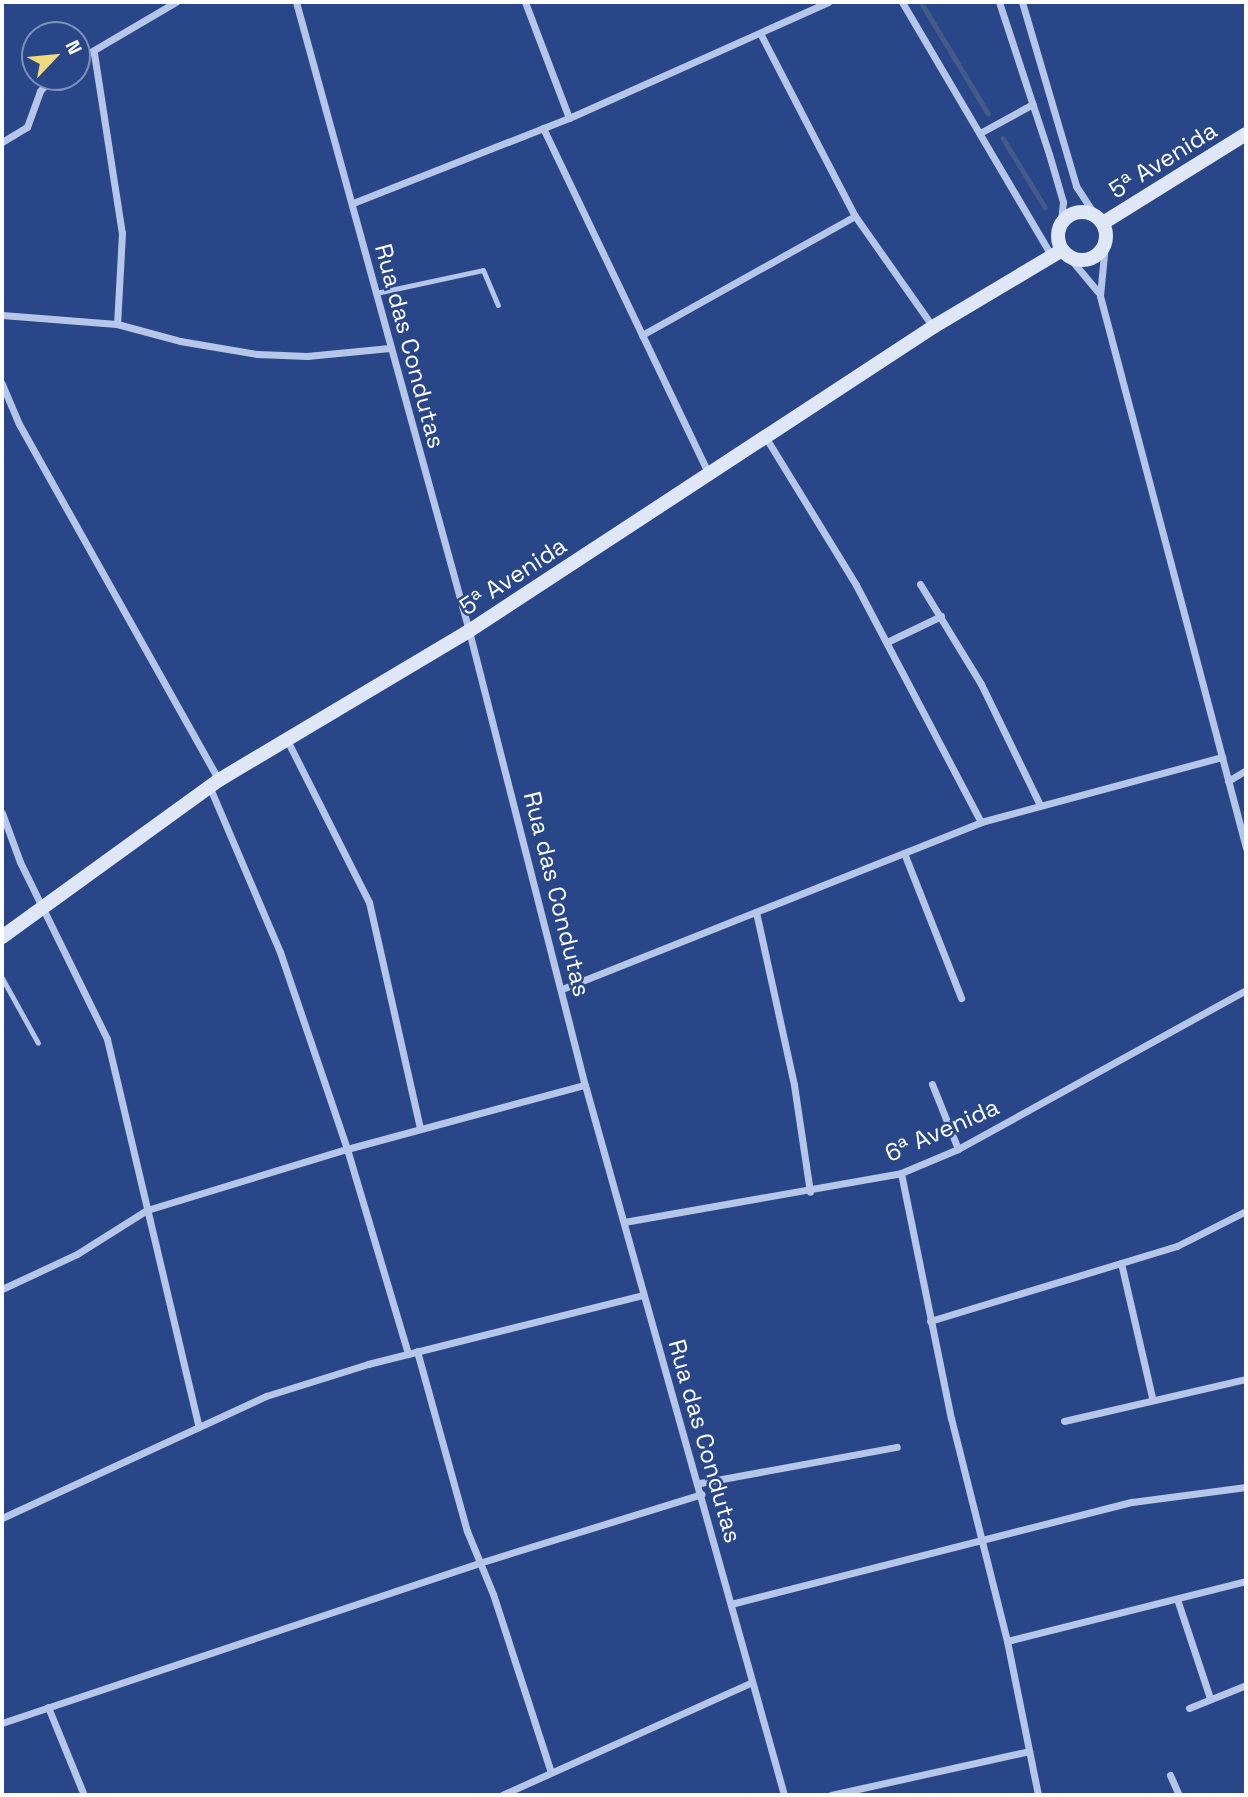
<!DOCTYPE html>
<meta charset="utf-8">
<style>
body{margin:0}
#map{position:relative;width:1248px;height:1797px;overflow:hidden;background:#294788;font-family:"Space Grotesk",sans-serif}
div>[style]{position:absolute}
[style*='--x']{left:calc(var(--x)*1px);top:calc(var(--y)*1px);width:calc(var(--w)*1px);rotate:calc(var(--a)*1deg)}
.stream>*{height:4.5px;margin:-2.25px;padding:0 2.25px;transform-origin:2.25px;border-radius:2.25px;background:#445a88}
.lane>*{height:5px;margin:-2.5px;padding:0 2.5px;transform-origin:2.5px;border-radius:2.5px;background:#b5c6e8}
.street>*{height:7px;margin:-3.5px;padding:0 3.5px;transform-origin:3.5px;border-radius:3.5px;background:#b5c6e8}
.secondary>*{height:14px;margin:-7px;padding:0 7px;transform-origin:7px;border-radius:7px;background:#dfe7f7}
.secondary>.ring{margin:-7px;padding:0;box-sizing:content-box;background:none;border:14px solid #dfe7f7;border-radius:50%}
span{translate:-50% -50%;white-space:nowrap;text-align:center;line-height:1.15;-webkit-text-stroke:5px #294788;paint-order:stroke}
.street-label{font-size:24px;color:#fff}
.frame{position:absolute;inset:0;border:4px solid #fff;pointer-events:none}
.north{position:absolute;left:21px;top:21px;width:70px;height:70px;box-sizing:border-box;background:#294788;border:2px solid #7f91b8;border-radius:50%;rotate:64deg;font-size:19px;font-weight:700;line-height:28px;text-align:center;color:#fff}
.north::after{content:'';display:block;margin:auto;width:24px;height:32px;background:#efdb7c;clip-path:polygon(50% 0,100% 100%,50% 72%,0 100%)}
</style>
<div id="map">
<div class="stream">
<i style="--x:921;--y:2;--w:130;--a:58.9"></i>
<i style="--x:1003;--y:138;--w:81;--a:58.7"></i>
</div>
<div class="lane">
<i style="--x:376;--y:293;--w:109;--a:-12.1"></i>
<i style="--x:483;--y:270;--w:38;--a:67"></i>
<i style="--x:2;--y:978;--w:74;--a:61"></i>
</div>
<div class="street">
<i style="--x:296;--y:2;--w:652;--a:74.62"></i>
<i style="--x:469;--y:631;--w:469;--a:75.7"></i>
<i style="--x:585;--y:1085;--w:737;--a:74.34"></i>
<i style="--x:525;--y:2;--w:124;--a:69.2"></i>
<i style="--x:902;--y:2;--w:294;--a:59.5"></i>
<i style="--x:999;--y:2;--w:160;--a:71.8"></i>
<i style="--x:1049;--y:154;--w:50;--a:73.7"></i>
<i style="--x:1063;--y:202;--w:20;--a:96"></i>
<i style="--x:1022;--y:2;--w:192;--a:73.6"></i>
<i style="--x:1076;--y:186;--w:35;--a:57"></i>
<i style="--x:760;--y:33;--w:206;--a:62.6"></i>
<i style="--x:855;--y:216;--w:136;--a:54.9"></i>
<i style="--x:94;--y:53;--w:182;--a:81.2"></i>
<i style="--x:122;--y:233;--w:91;--a:93.1"></i>
<i style="--x:77;--y:60;--w:115;--a:-30.4"></i>
<i style="--x:543;--y:128;--w:385;--a:64.4"></i>
<i style="--x:980;--y:133;--w:60;--a:-28.7"></i>
<i style="--x:2;--y:142;--w:29;--a:-31"></i>
<i style="--x:27;--y:127;--w:38;--a:-70"></i>
<i style="--x:40;--y:91;--w:18;--a:-49"></i>
<i style="--x:353;--y:203;--w:232;--a:-21.5"></i>
<i style="--x:569;--y:118;--w:284;--a:-24.1"></i>
<i style="--x:1105;--y:244;--w:52;--a:95.5"></i>
<i style="--x:1100;--y:296;--w:571;--a:75.18"></i>
<i style="--x:1068;--y:256;--w:47;--a:50.2"></i>
<i style="--x:2;--y:315;--w:115;--a:4.5"></i>
<i style="--x:117;--y:324;--w:65;--a:15.1"></i>
<i style="--x:180;--y:341;--w:78;--a:9.6"></i>
<i style="--x:257;--y:354;--w:50;--a:2.3"></i>
<i style="--x:307;--y:356;--w:83;--a:-5.5"></i>
<i style="--x:642;--y:335;--w:244;--a:-29.2"></i>
<i style="--x:2;--y:384;--w:43;--a:67"></i>
<i style="--x:19;--y:424;--w:408;--a:60.7"></i>
<i style="--x:766;--y:438;--w:172;--a:58.5"></i>
<i style="--x:856;--y:585;--w:268;--a:62.2"></i>
<i style="--x:920;--y:584;--w:117;--a:58.6"></i>
<i style="--x:981;--y:684;--w:132;--a:64"></i>
<i style="--x:887;--y:642;--w:60;--a:-25.7"></i>
<i style="--x:287;--y:740;--w:182;--a:63.2"></i>
<i style="--x:369;--y:902;--w:232;--a:77.3"></i>
<i style="--x:1228;--y:781;--w:21;--a:-31"></i>
<i style="--x:210;--y:788;--w:178;--a:66.9"></i>
<i style="--x:280;--y:952;--w:208;--a:71.2"></i>
<i style="--x:347;--y:1149;--w:214;--a:73.4"></i>
<i style="--x:2;--y:813;--w:52;--a:69.8"></i>
<i style="--x:20;--y:862;--w:197;--a:63.8"></i>
<i style="--x:107;--y:1039;--w:396;--a:76.7"></i>
<i style="--x:904;--y:853;--w:156;--a:68.5"></i>
<i style="--x:756;--y:912;--w:177;--a:77.6"></i>
<i style="--x:794;--y:1085;--w:108;--a:81.5"></i>
<i style="--x:562;--y:989;--w:451;--a:-21.7"></i>
<i style="--x:981;--y:822;--w:250;--a:-15.1"></i>
<i style="--x:932;--y:1084;--w:70;--a:68.2"></i>
<i style="--x:901;--y:1173;--w:250;--a:78.5"></i>
<i style="--x:951;--y:1418;--w:230;--a:75.9"></i>
<i style="--x:1007;--y:1641;--w:157;--a:78.6"></i>
<i style="--x:624;--y:1222;--w:281;--a:-10"></i>
<i style="--x:901;--y:1173;--w:62;--a:-22.8"></i>
<i style="--x:958;--y:1149;--w:329;--a:-28.9"></i>
<i style="--x:1121;--y:1263;--w:138;--a:77"></i>
<i style="--x:2;--y:1289;--w:83;--a:-25"></i>
<i style="--x:77;--y:1254;--w:83;--a:-32.2"></i>
<i style="--x:147;--y:1210;--w:209;--a:-17"></i>
<i style="--x:347;--y:1149;--w:246;--a:-15.1"></i>
<i style="--x:930;--y:1321;--w:258;--a:-16.9"></i>
<i style="--x:1177;--y:1246;--w:77;--a:-26.9"></i>
<i style="--x:417;--y:1351;--w:187;--a:74.5"></i>
<i style="--x:467;--y:1531;--w:68;--a:67.6"></i>
<i style="--x:493;--y:1594;--w:187;--a:72"></i>
<i style="--x:1064;--y:1421;--w:187;--a:-13"></i>
<i style="--x:700;--y:1483;--w:200;--a:-10.4"></i>
<i style="--x:2;--y:1518;--w:291;--a:-24.8"></i>
<i style="--x:266;--y:1396;--w:107;--a:-17.4"></i>
<i style="--x:368;--y:1364;--w:283;--a:-14.1"></i>
<i style="--x:1177;--y:1599;--w:104;--a:71.6"></i>
<i style="--x:731;--y:1604;--w:414;--a:-14.3"></i>
<i style="--x:1132;--y:1502;--w:115;--a:-7.5"></i>
<i style="--x:1007;--y:1641;--w:246;--a:-14.1"></i>
<i style="--x:48;--y:1707;--w:95;--a:67.8"></i>
<i style="--x:1189;--y:1708;--w:61;--a:-22"></i>
<i style="--x:2;--y:1723;--w:503;--a:-18.54"></i>
<i style="--x:479;--y:1563;--w:233;--a:-17.2"></i>
<i style="--x:1170;--y:1775;--w:22;--a:66"></i>
<i style="--x:502;--y:1795;--w:272;--a:-24.3"></i>
<i style="--x:831;--y:1795;--w:203;--a:-12.5"></i>
</div>
<div class="secondary">
<i class="ring" style="left:1058px;top:212px;width:34px;height:34px"></i>
<i style="--x:1103;--y:223;--w:168;--a:-31.9"></i>
<i style="--x:2;--y:937;--w:268;--a:-35.9"></i>
<i style="--x:219;--y:780;--w:291;--a:-30.8"></i>
<i style="--x:469;--y:631;--w:555;--a:-33.23"></i>
<i style="--x:933;--y:327;--w:150;--a:-30.8"></i>
</div>
<div class="street-label">
<span style="left:1163px;top:160px;rotate:-32deg">5ª Avenida</span>
<span style="left:410px;top:346px;rotate:75deg">Rua das Condutas</span>
<span style="left:513px;top:576px;rotate:-33deg">5ª Avenida</span>
<span style="left:557px;top:894px;rotate:76deg">Rua das Condutas</span>
<span style="left:942px;top:1130px;rotate:-24deg">6ª Avenida</span>
<span style="left:705px;top:1441px;rotate:74deg">Rua das Condutas</span>
</div>
<div class="frame"></div>
<div class="north">N</div>
</div>
